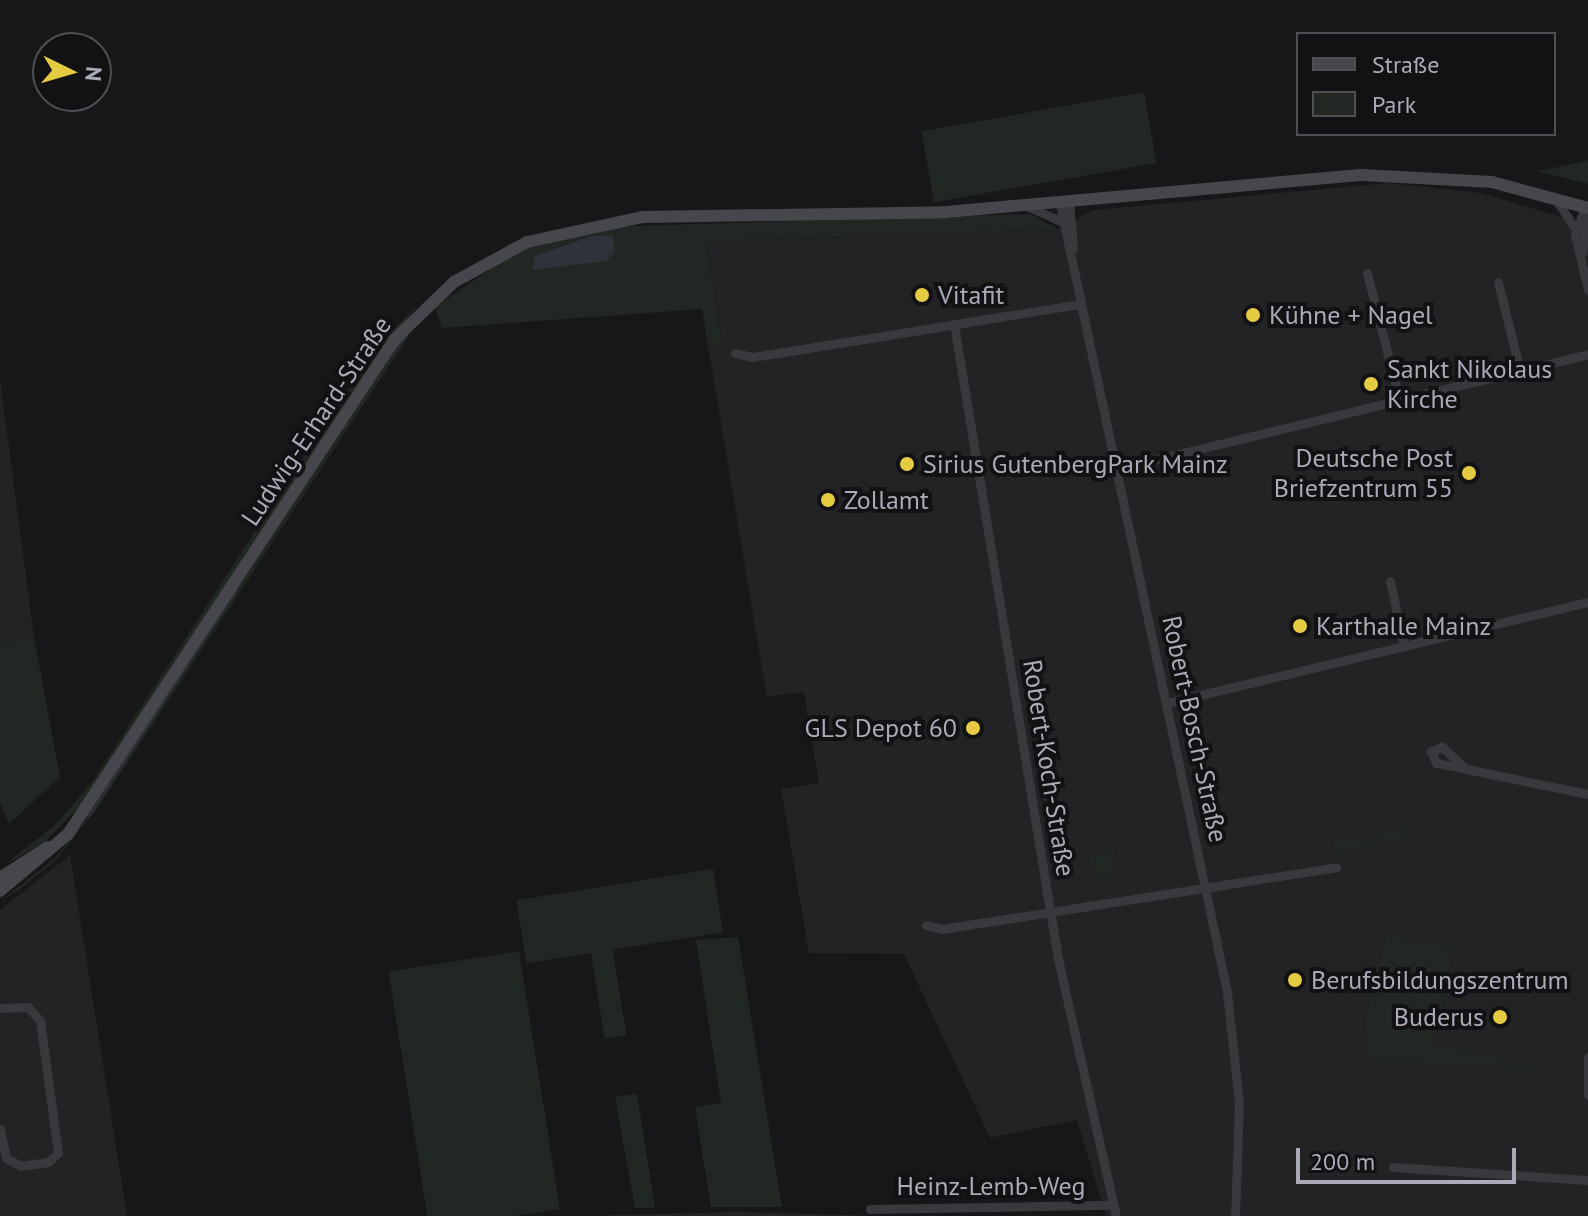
<!DOCTYPE html>
<meta charset="utf-8">
<style>
body{margin:0}
#map{position:relative;width:1588px;height:1216px;overflow:hidden;background:#171618;font-family:"PT Sans",sans-serif}
div>[style]{position:absolute}
[style*='--x']{left:calc(var(--x)*1px);top:calc(var(--y)*1px);width:calc(var(--w)*1px);rotate:calc(var(--a)*1deg)}
.built>*{inset:0;background:#232225}
.green>*{inset:0;background:#212823;transform-origin:0 0}
.water>*{inset:0;background:#2d323b}
.stream>*{height:2px;margin:-1px;padding:0 1px;transform-origin:1px;border-radius:1px;background:#2d323b}
.street>*{height:9px;margin:-4.5px;padding:0 4.5px;transform-origin:4.5px;border-radius:4.5px;background:#38383d}
.secondary>*{height:12px;margin:-6px;padding:0 6px;transform-origin:6px;border-radius:6px;background:#46464d}
.dots>*{width:22px;height:22px;translate:-50% -50%;box-sizing:border-box;border:4px solid #121113;border-radius:50%}
span{translate:-50% -50%;white-space:nowrap;text-align:center;line-height:1.15;-webkit-text-stroke:8px #121113;paint-order:stroke}
.poi-label{font-size:26px;color:#a9abb7}
.left{translate:0 -50%;text-align:left}
.right{translate:-100% -50%;text-align:right}
.street-label{font-size:26px;color:#a9abb7}
.legend{position:absolute;left:1296px;top:32px;width:260px;height:104px;box-sizing:border-box;background:#121113;border:2px solid #4e4f55;margin:0;padding:10px 14px;list-style:none;font-size:24px;color:#a9abb7}
.legend li{display:flex;align-items:center;gap:16px;height:40px}
.legend b{width:40px;border:2px solid #4e4f55}
.north{position:absolute;left:32px;top:32px;width:80px;height:80px;box-sizing:border-box;background:#121113;border:2px solid #4e4f55;border-radius:50%;rotate:95deg;font-size:22px;font-weight:700;line-height:32px;text-align:center;color:#a9abb7}
.north::after{content:'';display:block;margin:auto;width:28px;height:36px;background:#e4cb42;clip-path:polygon(50% 0,100% 100%,50% 72%,0 100%)}
.scale{position:absolute;left:1296px;top:1148px;width:220px;height:36px;box-sizing:border-box;border:4px solid #a9abb7;border-top:0;padding-left:10px;font-size:24px;line-height:28px;white-space:nowrap;color:#a9abb7;-webkit-text-stroke:6px #121113;paint-order:stroke}
</style>
<div id="map">
<div class="built">
<i style="clip-path:polygon(1389px 183px,1481px 193px,1588px 225px,1588px 1216px,1106px 1216px,1077px 1120px,990px 1138px,904px 954px,809px 953px,781px 789px,819px 783px,804px 692px,767px 697px,708px 346px,722px 344px,706px 241px,1058px 229px,1093px 210px)"></i>
<i style="clip-path:polygon(0 379px,34px 637px,0 643px)"></i>
<i style="clip-path:polygon(70px 855px,127px 1216px,0 1216px,0 910px)"></i>
</div>
<div class="green">
<i style="left:1144px;top:92px;width:72px;height:226px;rotate:80deg"></i>
<i style="clip-path:polygon(1588px 160px,1588px 184px,1537px 171px,1558px 167px)"></i>
<i style="clip-path:polygon(1030px 214px,1058px 229px,706px 241px,722px 345px,708px 346px,702px 309px,442px 328px,435px 307px,520px 249px,596px 227px)"></i>
<i style="clip-path:polygon(417px 305px,82px 804px,46px 841px,0 868px,54px 826px,90px 785px,372px 352px)"></i>
<i style="clip-path:polygon(424px 313px,96px 810px,55px 861px,20px 889px,0 901px,54px 859px,82px 825px,382px 362px)"></i>
<i style="clip-path:polygon(1582px 360px,1588px 360px,1316px 428px)"></i>
<i style="clip-path:polygon(34px 637px,60px 777px,9px 824px,0 803px,0 643px)"></i>
<i style="clip-path:polygon(1409px 824px,1406px 837px,1336px 853px,1333px 841px,1359px 835px,1361px 842px)"></i>
<i style="clip-path:polygon(1115px 850px,1110px 876px,1093px 878px,1089px 854px)"></i>
<i style="left:713px;top:869px;width:64px;height:199px;rotate:81deg"></i>
<i style="clip-path:polygon(1387px 935px,1583px 974px,1453px 953px,1434px 1044px,1554px 1071px,1368px 1059px,1366px 1022px)"></i>
<i style="clip-path:polygon(738px 937px,782px 1207px,711px 1207px,695px 1107px,721px 1103px,696px 940px)"></i>
<i style="left:612px;top:945px;width:91px;height:22px;rotate:81deg"></i>
<i style="left:519px;top:951px;width:261px;height:132px;rotate:81deg"></i>
<i style="clip-path:polygon(637px 1094px,655px 1208px,635px 1208px,615px 1097px)"></i>
<i style="clip-path:polygon(736px 1212px,883px 1216px,585px 1216px)"></i>
</div>
<div class="water">
<i style="clip-path:polygon(592px 236px,613px 236px,615px 252px,606px 261px,532px 270px,535px 256px)"></i>
</div>
<div class="stream">
<i style="--x:395;--y:350;--w:18;--a:-52"></i>
<i style="--x:89;--y:816;--w:271;--a:-56.9"></i>
</div>
<div class="street">
<i style="--x:1059;--y:200;--w:810;--a:78.02"></i>
<i style="--x:1227;--y:992;--w:112;--a:83.8"></i>
<i style="--x:1239;--y:1103;--w:113;--a:92"></i>
<i style="--x:1069;--y:200;--w:48;--a:85.2"></i>
<i style="--x:1556;--y:200;--w:32;--a:56"></i>
<i style="--x:1585;--y:206;--w:31;--a:109"></i>
<i style="--x:1575;--y:235;--w:57;--a:76.7"></i>
<i style="--x:1029;--y:207;--w:36;--a:24"></i>
<i style="--x:1582;--y:253;--w:36;--a:-81"></i>
<i style="--x:1367;--y:273;--w:133;--a:75.7"></i>
<i style="--x:1498;--y:282;--w:92;--a:76.1"></i>
<i style="--x:954;--y:324;--w:643;--a:80.7"></i>
<i style="--x:1058;--y:959;--w:263;--a:77.3"></i>
<i style="--x:735;--y:353;--w:18;--a:13"></i>
<i style="--x:753;--y:357;--w:332;--a:-9.2"></i>
<i style="--x:1117;--y:469;--w:485;--a:-13.7"></i>
<i style="--x:1390;--y:581;--w:67;--a:78"></i>
<i style="--x:1167;--y:703;--w:433;--a:-13.5"></i>
<i style="--x:1466;--y:769;--w:33;--a:-137"></i>
<i style="--x:1442;--y:747;--w:12;--a:160"></i>
<i style="--x:1431;--y:751;--w:13;--a:67"></i>
<i style="--x:1436;--y:763;--w:31;--a:11"></i>
<i style="--x:1466;--y:769;--w:125;--a:11.6"></i>
<i style="--x:926;--y:925;--w:16;--a:14"></i>
<i style="--x:942;--y:929;--w:399;--a:-8.9"></i>
<i style="--x:0;--y:1008;--w:28;--a:-2"></i>
<i style="--x:28;--y:1007;--w:18;--a:49"></i>
<i style="--x:40;--y:1021;--w:133;--a:82.2"></i>
<i style="--x:58;--y:1153;--w:13;--a:138"></i>
<i style="--x:48;--y:1162;--w:27;--a:172"></i>
<i style="--x:21;--y:1166;--w:17;--a:-152"></i>
<i style="--x:6;--y:1158;--w:30;--a:-102"></i>
<i style="--x:1588;--y:1057;--w:38;--a:90"></i>
<i style="--x:1393;--y:1167;--w:195;--a:3.8"></i>
<i style="--x:870;--y:1209;--w:241;--a:-1"></i>
</div>
<div class="secondary">
<i style="--x:0;--y:878;--w:57;--a:-32.9"></i>
<i style="--x:0;--y:891;--w:89;--a:-40"></i>
<i style="--x:68;--y:834;--w:593;--a:-56.55"></i>
<i style="--x:395;--y:339;--w:82;--a:-44"></i>
<i style="--x:454;--y:282;--w:83;--a:-28.7"></i>
<i style="--x:527;--y:242;--w:119;--a:-12.2"></i>
<i style="--x:643;--y:217;--w:303;--a:-0.9"></i>
<i style="--x:946;--y:212;--w:419;--a:-5.1"></i>
<i style="--x:1363;--y:175;--w:129;--a:3.1"></i>
<i style="--x:1492;--y:182;--w:99;--a:15.2"></i>
</div>
<div class="dots">
<i style="left:922px;top:295px;background:#e4cb42"></i>
<i style="left:1253px;top:315px;background:#e4cb42"></i>
<i style="left:1371px;top:384px;background:#e4cb42"></i>
<i style="left:907px;top:464px;background:#e4cb42"></i>
<i style="left:1469px;top:473px;background:#e4cb42"></i>
<i style="left:828px;top:500px;background:#e4cb42"></i>
<i style="left:1300px;top:626px;background:#e4cb42"></i>
<i style="left:973px;top:728px;background:#e4cb42"></i>
<i style="left:1295px;top:980px;background:#e4cb42"></i>
<i style="left:1500px;top:1017px;background:#e4cb42"></i>
</div>
<div class="poi-label">
<span class="left" style="left:938px;top:295px">Vitafit</span>
<span class="left" style="left:1269px;top:315px">Kühne + Nagel</span>
<span class="left" style="left:1387px;top:384px">Sankt Nikolaus<br>Kirche</span>
<span class="right" style="left:1453px;top:473px">Deutsche Post<br>Briefzentrum 55</span>
<span class="left" style="left:923px;top:464px">Sirius GutenbergPark Mainz</span>
<span class="left" style="left:844px;top:500px">Zollamt</span>
<span class="left" style="left:1316px;top:626px">Karthalle Mainz</span>
<span class="right" style="left:957px;top:728px">GLS Depot 60</span>
<span class="left" style="left:1311px;top:980px">Berufsbildungszentrum</span>
<span class="right" style="left:1484px;top:1017px">Buderus</span>
</div>
<div class="street-label">
<span style="left:316px;top:421px;rotate:-56deg">Ludwig-Erhard-Straße</span>
<span style="left:1195px;top:729px;rotate:78deg">Robert-Bosch-Straße</span>
<span style="left:1049px;top:768px;rotate:81deg">Robert-Koch-Straße</span>
<span style="left:991px;top:1186px">Heinz-Lemb-Weg</span>
</div>
<ul class="legend">
<li><b style="height:10px;background:#46464d"></b>Straße</li>
<li><b style="height:22px;background:#212823"></b>Park</li>
</ul>
<div class="north">N</div>
<div class="scale">200 m</div>
</div>
